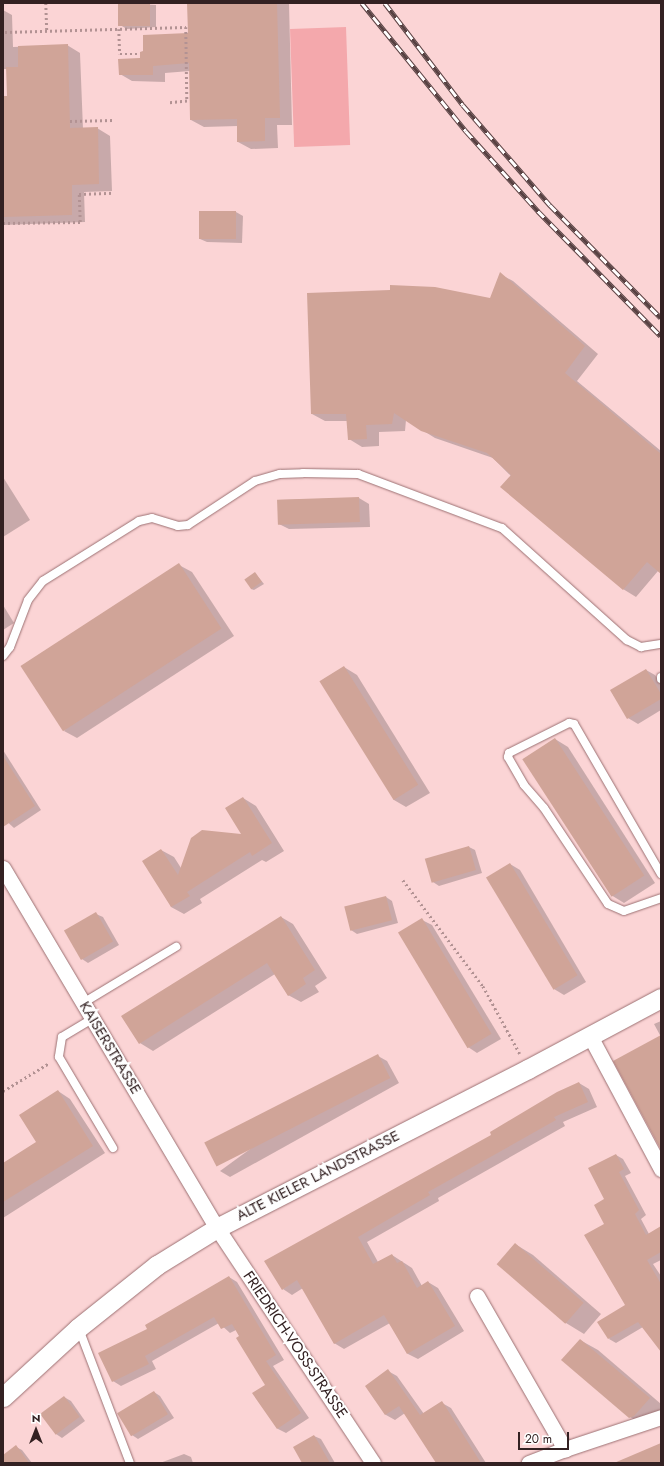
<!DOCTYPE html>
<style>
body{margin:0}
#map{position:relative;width:664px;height:1466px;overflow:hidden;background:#fbd4d5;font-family:Jost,sans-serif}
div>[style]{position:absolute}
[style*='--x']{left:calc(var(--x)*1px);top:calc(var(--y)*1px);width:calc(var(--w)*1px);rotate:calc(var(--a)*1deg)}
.green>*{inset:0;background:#f4a8ac;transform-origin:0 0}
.shadow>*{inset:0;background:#0003}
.building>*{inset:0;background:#d0a498;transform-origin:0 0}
.path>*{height:2.5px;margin-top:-1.25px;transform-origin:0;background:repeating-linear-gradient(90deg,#b29293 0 2px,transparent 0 5px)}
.roads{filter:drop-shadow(0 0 1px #9c7173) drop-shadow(0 0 1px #9c7173)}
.service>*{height:8px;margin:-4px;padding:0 4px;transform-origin:4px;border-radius:4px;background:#fff}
.minor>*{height:15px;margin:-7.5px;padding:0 7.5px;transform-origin:7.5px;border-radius:7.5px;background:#fff}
.tertiary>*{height:19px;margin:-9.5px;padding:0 9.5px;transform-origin:9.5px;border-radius:9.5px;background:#fff}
.rail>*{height:4.5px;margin-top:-2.25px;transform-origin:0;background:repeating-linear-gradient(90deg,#fff 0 9px,#574142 0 18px);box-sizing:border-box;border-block:1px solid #574142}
span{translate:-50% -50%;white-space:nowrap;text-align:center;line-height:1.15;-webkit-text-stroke:4px #fff;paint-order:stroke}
.street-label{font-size:15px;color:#332122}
.frame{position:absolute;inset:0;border:4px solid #332122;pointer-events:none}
.north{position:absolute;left:16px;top:1410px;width:40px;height:40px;-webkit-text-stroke:3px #fff;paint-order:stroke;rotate:0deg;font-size:11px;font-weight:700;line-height:16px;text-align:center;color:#332122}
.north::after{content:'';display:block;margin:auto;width:14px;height:18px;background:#332122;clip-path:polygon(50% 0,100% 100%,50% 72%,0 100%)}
.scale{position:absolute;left:518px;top:1432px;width:51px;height:18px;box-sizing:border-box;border:2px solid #332122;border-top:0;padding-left:5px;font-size:12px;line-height:14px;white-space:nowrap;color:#332122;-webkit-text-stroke:3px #fff;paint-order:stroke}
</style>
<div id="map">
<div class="green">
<i style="left:346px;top:27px;width:118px;height:56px;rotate:88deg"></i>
</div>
<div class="shadow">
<i style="clip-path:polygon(119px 3px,156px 5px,156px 27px,127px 29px,120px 25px)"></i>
<i style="clip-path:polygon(188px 3px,289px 3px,292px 125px,277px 125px,278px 148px,251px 149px,238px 142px,238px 126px,204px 127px,191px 120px,190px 71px,165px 73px,165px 82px,132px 81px,120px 74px,141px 58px,189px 34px)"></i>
<i style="clip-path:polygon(3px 10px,12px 15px,13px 47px,67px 45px,80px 53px,83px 129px,97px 128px,110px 136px,112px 191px,84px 192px,85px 222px,3px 225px,3px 97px,8px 97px,7px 69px,3px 69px)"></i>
<i style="clip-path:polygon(200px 212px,236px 212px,243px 216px,242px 243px,207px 242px,200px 239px)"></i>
<i style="clip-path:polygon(500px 274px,513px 281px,598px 354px,577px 381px,661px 451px,661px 573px,658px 571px,636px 597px,623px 589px,493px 458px,435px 438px,406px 420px,405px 431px,379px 432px,379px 446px,362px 447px,349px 439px,348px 421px,325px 421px,312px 414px,491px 299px)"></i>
<i style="clip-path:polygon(3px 477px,30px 520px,3px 537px)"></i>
<i style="clip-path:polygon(359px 498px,369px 504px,370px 527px,289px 529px,279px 524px,278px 500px)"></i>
<i style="clip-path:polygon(179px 565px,192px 572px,234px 636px,77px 738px,64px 731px)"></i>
<i style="clip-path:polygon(255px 573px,264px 584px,254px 590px,251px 589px)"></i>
<i style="clip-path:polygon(3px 605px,14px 623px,3px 630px)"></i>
<i style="clip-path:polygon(344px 667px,357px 675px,430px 793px,406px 807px,394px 800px)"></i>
<i style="clip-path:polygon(646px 670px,655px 675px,661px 684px,661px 710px,638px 724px,628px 718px,611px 691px)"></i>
<i style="clip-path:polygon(555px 739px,568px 747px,655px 883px,624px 903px,611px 895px)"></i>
<i style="clip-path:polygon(3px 750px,41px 810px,14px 828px,3px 818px)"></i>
<i style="clip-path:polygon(243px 798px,256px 806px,284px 851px,266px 862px,262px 860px,200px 899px,202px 903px,184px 914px,171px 907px,161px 850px,174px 857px,181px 868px,243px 835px)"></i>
<i style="clip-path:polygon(469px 847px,475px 850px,482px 873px,439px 886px,433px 882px)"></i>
<i style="clip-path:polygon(510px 864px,520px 870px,586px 982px,564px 995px,554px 989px)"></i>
<i style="clip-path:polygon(386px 897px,392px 901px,398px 923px,357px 934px,351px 930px)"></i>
<i style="clip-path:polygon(96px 914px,103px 917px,119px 945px,88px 963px,82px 959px)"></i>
<i style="clip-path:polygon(281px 917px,293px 924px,327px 978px,315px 986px,319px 992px,301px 1002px,288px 995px,275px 974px,153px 1051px,140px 1043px)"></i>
<i style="clip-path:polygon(422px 920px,432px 925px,501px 1039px,477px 1053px,468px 1047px)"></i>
<i style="clip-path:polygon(661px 1021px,661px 1149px,661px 1037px,654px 1024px)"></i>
<i style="clip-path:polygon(378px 1056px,387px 1061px,399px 1083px,230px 1177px,220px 1171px)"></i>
<i style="clip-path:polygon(579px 1083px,589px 1089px,597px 1107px,563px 1122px,565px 1126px,438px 1198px,439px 1201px,367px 1242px,378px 1262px,392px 1255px,412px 1268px,422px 1286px,428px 1282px,438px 1288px,464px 1331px,418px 1359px,408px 1354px,390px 1323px,344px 1349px,334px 1343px,303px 1288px,292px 1295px,283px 1289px,492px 1135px)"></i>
<i style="clip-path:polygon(58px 1091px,70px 1099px,105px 1153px,3px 1218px,3px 1164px,38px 1143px)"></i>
<i style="clip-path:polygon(616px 1155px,623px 1159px,631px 1173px,625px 1176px,646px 1215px,641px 1219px,649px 1234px,661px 1227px,661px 1260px,653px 1264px,661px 1276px,661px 1345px,643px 1327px,616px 1343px,609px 1339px,626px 1306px,605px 1225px,605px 1200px)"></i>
<i style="clip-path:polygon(515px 1244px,533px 1255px,601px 1314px,584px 1334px,566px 1323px)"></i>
<i style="clip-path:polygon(229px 1277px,237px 1282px,284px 1360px,273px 1366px,309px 1418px,286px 1433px,278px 1429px,254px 1394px,266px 1385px,236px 1330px,230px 1333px,219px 1323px,152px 1361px,156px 1369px,121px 1386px,113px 1381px,149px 1330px)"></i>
<i style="clip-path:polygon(580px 1340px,598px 1350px,661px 1404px,661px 1416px,648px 1428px,630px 1417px)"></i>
<i style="clip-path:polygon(388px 1371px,397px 1376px,424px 1414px,442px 1403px,451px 1408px,486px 1463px,437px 1463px,405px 1413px,395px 1420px,386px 1415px,366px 1386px)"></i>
<i style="clip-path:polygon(154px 1392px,160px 1396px,174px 1418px,138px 1439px,132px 1435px)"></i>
<i style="clip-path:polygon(64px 1397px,71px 1401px,85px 1421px,62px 1438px,56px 1434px)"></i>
<i style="clip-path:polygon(314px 1436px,321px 1439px,335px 1463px,303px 1463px)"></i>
<i style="clip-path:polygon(16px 1447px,22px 1450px,32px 1463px,3px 1463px,3px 1457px)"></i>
<i style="clip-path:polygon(184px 1454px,191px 1457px,193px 1463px,160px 1463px)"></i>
</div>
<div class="building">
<i style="left:118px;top:3px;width:32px;height:23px"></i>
<i style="clip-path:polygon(187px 3px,277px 3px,280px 118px,265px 118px,265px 141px,237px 142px,237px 119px,190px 120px,189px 63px,153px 66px,153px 75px,119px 75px,118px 59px,140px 58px,140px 52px,143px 51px,143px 35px,188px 33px)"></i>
<i style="clip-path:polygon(68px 44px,70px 128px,98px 127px,99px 184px,72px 185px,72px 215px,3px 217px,3px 96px,7px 96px,6px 67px,18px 67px,18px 46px)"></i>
<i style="left:199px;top:211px;width:37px;height:28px"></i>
<i style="clip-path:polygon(500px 272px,585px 346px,565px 373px,661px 454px,661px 574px,647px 562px,623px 590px,500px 487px,511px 475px,487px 453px,421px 431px,394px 413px,392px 424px,366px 425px,367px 439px,348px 440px,346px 414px,311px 414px,307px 293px,390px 290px,390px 285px,435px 287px,490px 298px)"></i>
<i style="left:359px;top:497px;width:25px;height:82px;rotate:88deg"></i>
<i style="left:179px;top:563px;width:78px;height:189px;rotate:57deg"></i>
<i style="left:255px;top:572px;width:12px;height:13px;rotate:55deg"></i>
<i style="left:344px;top:666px;width:140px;height:29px;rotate:58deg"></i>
<i style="clip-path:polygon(646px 669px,661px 694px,661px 699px,627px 719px,610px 690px)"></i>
<i style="left:555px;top:738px;width:164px;height:39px;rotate:57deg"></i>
<i style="clip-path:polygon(3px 756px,35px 806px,3px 827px)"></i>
<i style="clip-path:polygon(243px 797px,272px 843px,252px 856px,250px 852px,187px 892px,190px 896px,171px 907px,142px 861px,161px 849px,178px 875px,191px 838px,202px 830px,241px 834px,225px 808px)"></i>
<i style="left:469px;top:846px;width:25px;height:46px;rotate:74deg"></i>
<i style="left:510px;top:863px;width:131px;height:28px;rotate:59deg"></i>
<i style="left:386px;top:896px;width:25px;height:43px;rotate:76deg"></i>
<i style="left:96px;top:912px;width:34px;height:37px;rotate:60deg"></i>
<i style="clip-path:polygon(281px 916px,315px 970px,303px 978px,306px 984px,288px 996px,267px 963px,139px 1044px,121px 1016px)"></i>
<i style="left:422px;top:918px;width:135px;height:28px;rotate:59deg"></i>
<i style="clip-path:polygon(661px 1035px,661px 1150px,613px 1061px)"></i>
<i style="left:378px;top:1054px;width:27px;height:195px;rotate:63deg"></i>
<i style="clip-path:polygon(579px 1082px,588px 1102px,554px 1117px,556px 1120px,428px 1192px,430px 1195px,358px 1237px,373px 1264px,392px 1254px,397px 1263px,402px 1261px,417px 1288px,428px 1281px,455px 1326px,407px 1354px,384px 1315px,334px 1344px,297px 1280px,282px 1290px,264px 1261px,491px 1135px,490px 1132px,557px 1092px)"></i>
<i style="clip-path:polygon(58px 1090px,93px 1146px,3px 1202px,3px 1163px,36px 1142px,19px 1115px)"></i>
<i style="clip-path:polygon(616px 1154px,624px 1169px,619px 1172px,639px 1210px,635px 1214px,646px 1235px,661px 1226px,661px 1252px,647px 1260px,661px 1284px,661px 1352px,638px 1322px,608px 1339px,597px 1322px,625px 1305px,584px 1235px,604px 1224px,594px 1205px,604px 1199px,588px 1168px)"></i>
<i style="left:515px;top:1243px;width:91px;height:28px;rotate:41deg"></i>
<i style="clip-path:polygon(229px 1276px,276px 1355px,266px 1361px,301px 1413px,277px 1429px,252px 1393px,265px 1385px,236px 1338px,239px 1336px,232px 1324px,221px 1329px,214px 1317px,145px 1356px,149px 1364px,112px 1382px,98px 1353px,147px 1329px,145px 1325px)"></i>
<i style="clip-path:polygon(580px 1339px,650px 1398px,634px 1416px,629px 1418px,561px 1360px)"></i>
<i style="clip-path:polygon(388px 1369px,420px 1415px,442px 1401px,481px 1463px,436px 1463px,399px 1406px,385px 1415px,365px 1386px)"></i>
<i style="left:154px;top:1391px;width:27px;height:43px;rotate:59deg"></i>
<i style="left:64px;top:1396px;width:26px;height:30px;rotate:53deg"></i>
<i style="clip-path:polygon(314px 1435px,330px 1463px,302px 1463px,293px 1447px)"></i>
<i style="clip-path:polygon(661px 1443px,661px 1463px,614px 1463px)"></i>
<i style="clip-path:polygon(16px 1445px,29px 1463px,3px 1463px,3px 1455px)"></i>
</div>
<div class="path">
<i style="--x:46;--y:3;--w:29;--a:88"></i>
<i style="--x:119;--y:29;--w:25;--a:88"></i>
<i style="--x:120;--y:54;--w:20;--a:0"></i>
<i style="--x:5;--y:32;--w:181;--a:-1.6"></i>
<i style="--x:186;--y:27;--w:74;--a:89.2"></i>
<i style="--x:187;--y:101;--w:20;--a:174"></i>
<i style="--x:70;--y:121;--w:43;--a:-1.3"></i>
<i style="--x:3;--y:223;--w:77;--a:-0.7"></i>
<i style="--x:80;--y:222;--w:28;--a:-92"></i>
<i style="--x:79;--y:194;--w:35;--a:-2"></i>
<i style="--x:403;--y:880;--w:133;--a:53"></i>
<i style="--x:483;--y:986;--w:77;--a:61.4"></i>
<i style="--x:3;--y:1091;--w:54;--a:-31.3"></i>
</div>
<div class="roads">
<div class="service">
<i style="--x:3;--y:656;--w:11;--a:-52"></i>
<i style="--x:10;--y:647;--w:50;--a:-69"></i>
<i style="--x:28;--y:600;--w:24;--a:-52"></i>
<i style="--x:43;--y:581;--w:113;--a:-32"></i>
<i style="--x:139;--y:521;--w:13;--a:-13"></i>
<i style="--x:152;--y:518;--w:27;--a:17"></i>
<i style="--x:178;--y:526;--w:10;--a:-6"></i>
<i style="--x:188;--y:525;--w:80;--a:-33.3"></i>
<i style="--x:255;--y:481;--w:26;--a:-16"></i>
<i style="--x:280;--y:474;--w:23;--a:-2"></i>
<i style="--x:303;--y:473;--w:55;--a:1"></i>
<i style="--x:358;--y:474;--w:154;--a:20.6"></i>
<i style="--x:502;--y:528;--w:168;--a:41.9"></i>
<i style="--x:627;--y:640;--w:16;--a:27"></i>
<i style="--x:641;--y:647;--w:20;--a:-9"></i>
<i style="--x:661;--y:677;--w:2;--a:90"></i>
<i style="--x:661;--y:874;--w:173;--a:-120.1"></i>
<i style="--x:574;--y:724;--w:5;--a:-169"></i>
<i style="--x:569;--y:723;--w:67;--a:153.4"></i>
<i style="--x:509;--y:753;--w:4;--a:104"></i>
<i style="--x:508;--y:757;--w:32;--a:60"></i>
<i style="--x:524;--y:785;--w:30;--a:49"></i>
<i style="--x:544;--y:808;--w:115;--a:56.3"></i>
<i style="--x:608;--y:904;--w:17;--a:24"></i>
<i style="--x:624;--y:911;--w:39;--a:-19"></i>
<i style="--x:83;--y:1003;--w:109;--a:-31.1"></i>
<i style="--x:92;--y:1019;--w:35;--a:149"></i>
<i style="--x:62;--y:1037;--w:20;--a:99"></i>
<i style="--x:59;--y:1057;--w:106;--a:59.3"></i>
<i style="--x:79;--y:1329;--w:143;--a:69.2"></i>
</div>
<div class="minor">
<i style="--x:3;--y:868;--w:419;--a:59.3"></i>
<i style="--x:217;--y:1228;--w:282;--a:56.4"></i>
<i style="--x:590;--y:1036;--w:151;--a:61.9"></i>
<i style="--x:477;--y:1296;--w:177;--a:60.1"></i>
<i style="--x:565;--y:1449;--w:39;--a:159"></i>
<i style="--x:565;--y:1449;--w:101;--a:-18.4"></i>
</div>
<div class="tertiary">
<i style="--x:3;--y:1397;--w:102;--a:-42.6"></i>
<i style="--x:78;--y:1328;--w:101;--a:-38.6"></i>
<i style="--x:157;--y:1265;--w:70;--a:-31.7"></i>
<i style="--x:217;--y:1228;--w:349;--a:-27.1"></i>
<i style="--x:528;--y:1069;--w:151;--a:-28.1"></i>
</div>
</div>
<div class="rail">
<i style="--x:362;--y:3;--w:165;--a:50.9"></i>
<i style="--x:466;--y:131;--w:108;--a:48"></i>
<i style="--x:538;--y:211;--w:175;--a:45.5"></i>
<i style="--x:385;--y:3;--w:128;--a:52.6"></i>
<i style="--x:463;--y:105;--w:133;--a:49"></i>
<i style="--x:550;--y:205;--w:158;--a:45.5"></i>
</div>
<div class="street-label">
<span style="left:110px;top:1048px;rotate:59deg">KAISERSTRASSE</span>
<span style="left:318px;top:1176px;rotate:-27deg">ALTE KIELER LANDSTRASSE</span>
<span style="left:295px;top:1345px;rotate:56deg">FRIEDRICH-VOSS-STRASSE</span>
</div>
<div class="frame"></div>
<div class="north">N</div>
<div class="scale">20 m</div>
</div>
